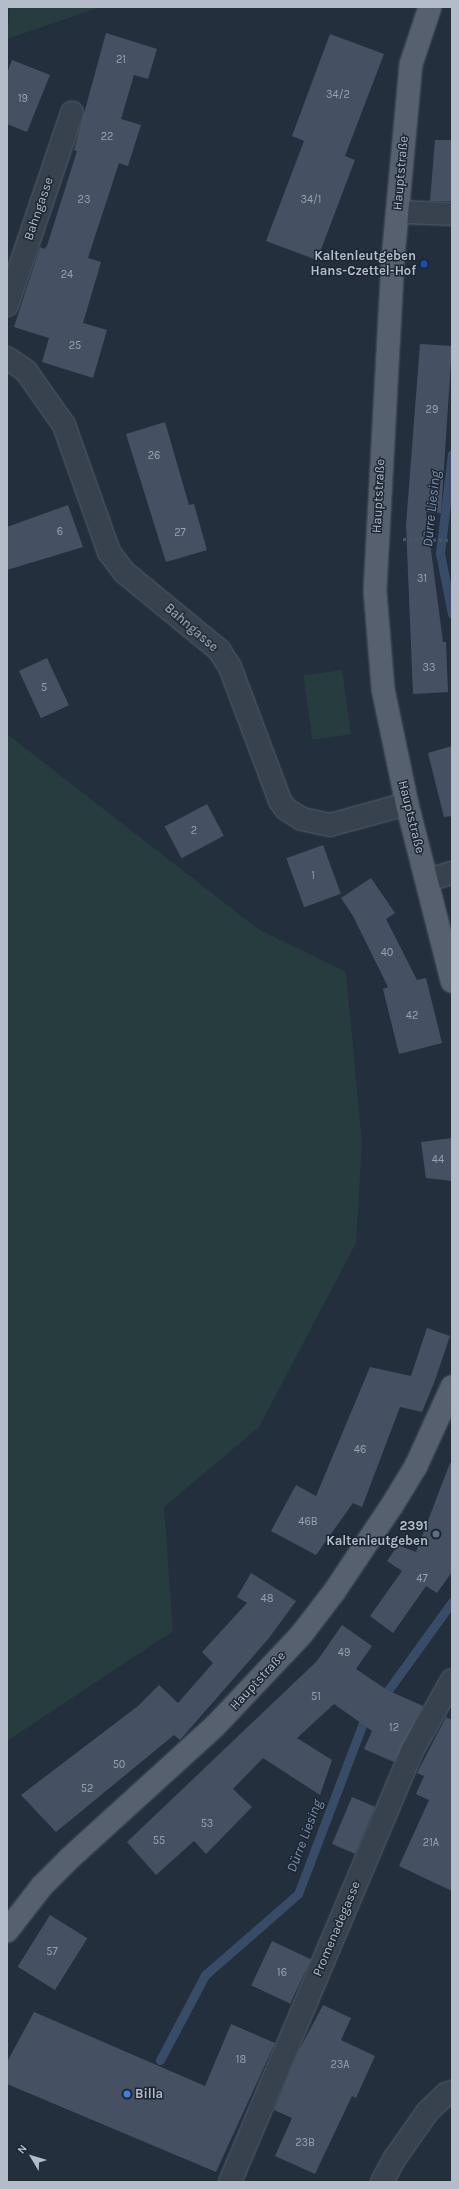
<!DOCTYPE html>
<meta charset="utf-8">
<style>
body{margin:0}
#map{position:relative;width:459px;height:2189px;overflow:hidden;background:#242f3e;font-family:Karla,sans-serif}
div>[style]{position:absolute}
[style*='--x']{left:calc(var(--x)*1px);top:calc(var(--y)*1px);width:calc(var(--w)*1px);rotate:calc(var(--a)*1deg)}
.green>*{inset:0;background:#263c3f;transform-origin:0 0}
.stream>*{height:9px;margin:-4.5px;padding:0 4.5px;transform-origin:4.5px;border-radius:4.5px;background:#394c67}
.building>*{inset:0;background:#455162;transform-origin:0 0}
.path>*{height:2.5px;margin-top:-1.25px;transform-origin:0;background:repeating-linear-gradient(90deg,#44595c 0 3px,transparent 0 6px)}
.roads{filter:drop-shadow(0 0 1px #565f6c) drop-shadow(0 0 1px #565f6c)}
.minor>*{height:22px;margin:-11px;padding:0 11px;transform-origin:11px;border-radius:11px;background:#38414e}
.major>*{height:22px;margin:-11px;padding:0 11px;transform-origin:11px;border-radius:11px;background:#56606e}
.dots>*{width:11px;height:11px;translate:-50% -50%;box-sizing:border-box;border:2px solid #1d2633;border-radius:50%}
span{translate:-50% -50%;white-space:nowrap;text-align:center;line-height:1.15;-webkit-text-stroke:3px #1d2633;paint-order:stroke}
.number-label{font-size:11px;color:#98a1af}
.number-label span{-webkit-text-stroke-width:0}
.street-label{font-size:13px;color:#b4bcc9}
.poi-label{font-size:13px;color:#b4bcc9;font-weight:700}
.right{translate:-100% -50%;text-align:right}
.left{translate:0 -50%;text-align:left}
.water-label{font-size:14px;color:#7c92b1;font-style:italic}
.frame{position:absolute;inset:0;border:8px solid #b4bcc9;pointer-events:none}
.north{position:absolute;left:12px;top:2137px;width:40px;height:40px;-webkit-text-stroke:3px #1d2633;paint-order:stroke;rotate:308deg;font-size:11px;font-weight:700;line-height:16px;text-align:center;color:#b4bcc9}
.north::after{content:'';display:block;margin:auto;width:14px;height:18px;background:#b4bcc9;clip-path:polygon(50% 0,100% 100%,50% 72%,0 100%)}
</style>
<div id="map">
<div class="green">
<i style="clip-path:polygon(10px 7px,100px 7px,7px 39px)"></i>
<i style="left:342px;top:670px;width:65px;height:39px;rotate:82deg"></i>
<i style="clip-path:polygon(7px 734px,258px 929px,346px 972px,362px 1143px,356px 1243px,259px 1427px,164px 1507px,173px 1631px,7px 1741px)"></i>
</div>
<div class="stream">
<i style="--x:452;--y:454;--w:100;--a:96.9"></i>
<i style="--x:440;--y:553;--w:62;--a:78.9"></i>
<i style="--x:381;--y:1700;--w:121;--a:-54.1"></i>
<i style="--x:160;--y:2060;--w:96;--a:-62.1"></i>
<i style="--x:205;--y:1975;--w:123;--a:-41.1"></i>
<i style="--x:298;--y:1894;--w:183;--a:-69.2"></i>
<i style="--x:363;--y:1723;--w:10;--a:-53"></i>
</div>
<div class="building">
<i style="clip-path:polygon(106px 33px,157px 49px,148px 79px,134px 75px,121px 119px,141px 125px,128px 166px,119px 163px,88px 258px,101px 262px,83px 323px,107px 330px,93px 378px,42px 362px,49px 338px,14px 327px,40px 247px,44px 249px,47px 246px,77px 151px,74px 150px)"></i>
<i style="clip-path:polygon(330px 34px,384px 54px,345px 156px,355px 160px,317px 260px,266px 241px,304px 141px,292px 136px)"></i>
<i style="clip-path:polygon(12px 60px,50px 75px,27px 132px,7px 124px,7px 73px)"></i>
<i style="clip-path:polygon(435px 140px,452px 140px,452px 201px,430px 201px)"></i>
<i style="clip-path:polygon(420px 344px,452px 346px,441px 513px,426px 512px,443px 642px,446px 642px,448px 692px,413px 694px,406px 525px)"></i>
<i style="clip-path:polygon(165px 422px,189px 505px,194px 504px,207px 550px,166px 562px,126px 434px)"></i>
<i style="clip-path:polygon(68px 505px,83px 547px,7px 570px,7px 527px)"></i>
<i style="left:47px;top:658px;width:52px;height:31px;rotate:65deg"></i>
<i style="clip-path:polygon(452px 746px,452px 816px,444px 817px,428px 753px)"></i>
<i style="left:207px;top:804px;width:36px;height:48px;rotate:62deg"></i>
<i style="left:323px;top:845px;width:52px;height:39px;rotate:70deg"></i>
<i style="clip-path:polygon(371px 878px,395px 913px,386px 919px,417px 980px,426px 978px,442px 1043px,399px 1054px,383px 989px,388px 987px,353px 916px,341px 898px)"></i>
<i style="clip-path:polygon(452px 1138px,452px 1181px,426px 1178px,421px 1142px)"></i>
<i style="clip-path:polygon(427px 1328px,450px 1336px,434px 1383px,422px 1412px,400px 1407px,362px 1507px,353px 1503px,316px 1555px,271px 1531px,296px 1485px,316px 1496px,370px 1367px,411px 1376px)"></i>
<i style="clip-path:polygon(450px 1463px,452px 1464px,452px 1572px,437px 1593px,426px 1586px,393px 1633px,370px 1616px,402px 1571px,387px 1561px,398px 1545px,416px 1552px)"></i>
<i style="clip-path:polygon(251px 1573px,296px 1601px,269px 1638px,180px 1740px,174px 1735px,56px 1832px,21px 1795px,138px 1706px,159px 1685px,178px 1703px,213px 1663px,202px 1652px,247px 1603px,237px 1597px)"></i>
<i style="clip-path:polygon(342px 1625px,372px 1646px,356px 1669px,387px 1690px,423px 1706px,394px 1762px,364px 1749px,372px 1731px,334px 1704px,297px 1738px,332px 1760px,320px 1795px,263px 1758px,233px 1789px,252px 1807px,206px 1854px,194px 1841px,156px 1875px,127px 1842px,317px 1661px)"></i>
<i style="clip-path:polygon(446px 1717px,452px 1720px,452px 1891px,399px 1866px,429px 1800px,416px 1794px,424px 1776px,417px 1773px)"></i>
<i style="left:352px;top:1797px;width:25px;height:51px;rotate:23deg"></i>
<i style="left:50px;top:1915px;width:44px;height:61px;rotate:32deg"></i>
<i style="left:272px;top:1941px;width:43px;height:49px;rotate:25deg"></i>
<i style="clip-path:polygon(323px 2005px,351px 2018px,341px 2040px,375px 2056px,356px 2098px,352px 2096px,315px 2174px,275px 2156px,292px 2118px,274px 2110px,298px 2052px)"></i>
<i style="clip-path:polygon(34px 2012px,205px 2086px,231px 2024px,275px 2043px,216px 2172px,7px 2084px,7px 2062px)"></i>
</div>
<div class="path">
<i style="--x:403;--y:539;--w:49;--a:1.2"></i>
</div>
<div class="roads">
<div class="minor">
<i style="--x:398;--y:212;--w:54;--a:2.1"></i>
<i style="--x:7;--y:305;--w:203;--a:-71.3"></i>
<i style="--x:7;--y:358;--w:23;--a:34"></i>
<i style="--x:26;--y:371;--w:66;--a:54.9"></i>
<i style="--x:64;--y:425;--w:135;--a:70.5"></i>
<i style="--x:109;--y:552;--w:25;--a:53"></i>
<i style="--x:124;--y:572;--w:123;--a:39.4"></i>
<i style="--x:219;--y:650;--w:20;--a:57"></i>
<i style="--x:230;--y:667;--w:143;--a:69.5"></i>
<i style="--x:280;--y:801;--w:10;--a:53"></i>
<i style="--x:286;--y:809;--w:19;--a:32"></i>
<i style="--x:302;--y:819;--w:29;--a:12"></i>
<i style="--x:330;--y:825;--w:80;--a:-15.3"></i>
<i style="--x:427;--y:880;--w:26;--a:-16"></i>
<i style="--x:230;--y:2182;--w:470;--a:-67.1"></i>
<i style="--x:413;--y:1749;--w:79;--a:-60.5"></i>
<i style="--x:382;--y:2182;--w:27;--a:-62"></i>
<i style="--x:395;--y:2158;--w:57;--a:-54.9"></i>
<i style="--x:428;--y:2111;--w:25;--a:-43"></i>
<i style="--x:446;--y:2094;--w:6;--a:-18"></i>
</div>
<div class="major">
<i style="--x:430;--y:7;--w:60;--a:108.4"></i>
<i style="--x:411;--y:64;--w:195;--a:95.3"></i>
<i style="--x:393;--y:258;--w:333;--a:93.1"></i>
<i style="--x:375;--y:591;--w:98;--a:85.3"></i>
<i style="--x:383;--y:689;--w:117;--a:78.2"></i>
<i style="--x:407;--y:804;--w:183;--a:75.7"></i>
<i style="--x:7;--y:1931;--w:57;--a:-52.1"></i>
<i style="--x:42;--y:1886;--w:40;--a:-45"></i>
<i style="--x:70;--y:1858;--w:196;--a:-42.3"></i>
<i style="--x:215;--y:1726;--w:125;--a:-46.6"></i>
<i style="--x:301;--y:1635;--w:54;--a:-52.5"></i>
<i style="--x:334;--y:1592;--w:102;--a:-56.2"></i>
<i style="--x:391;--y:1507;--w:48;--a:-58.6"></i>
<i style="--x:416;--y:1466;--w:87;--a:-65.5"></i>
</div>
</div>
<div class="dots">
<i style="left:424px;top:264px;background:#1a4fb4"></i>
<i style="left:436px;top:1534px;background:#5c6f8a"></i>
<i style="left:127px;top:2094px;background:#3f7fe0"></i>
</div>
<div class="number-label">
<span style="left:121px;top:60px">21</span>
<span style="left:338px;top:95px">34/2</span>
<span style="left:23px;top:99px">19</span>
<span style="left:107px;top:137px">22</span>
<span style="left:84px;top:200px">23</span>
<span style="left:311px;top:200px">34/1</span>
<span style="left:67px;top:275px">24</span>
<span style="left:75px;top:346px">25</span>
<span style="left:432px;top:410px">29</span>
<span style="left:154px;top:456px">26</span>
<span style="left:60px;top:532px">6</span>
<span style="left:180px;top:533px">27</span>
<span style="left:422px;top:579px">31</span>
<span style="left:429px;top:668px">33</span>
<span style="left:44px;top:688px">5</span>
<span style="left:194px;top:831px">2</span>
<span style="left:313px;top:876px">1</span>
<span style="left:387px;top:953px">40</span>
<span style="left:412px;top:1016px">42</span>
<span style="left:438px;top:1160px">44</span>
<span style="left:360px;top:1450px">46</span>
<span style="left:308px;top:1522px">46B</span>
<span style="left:422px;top:1579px">47</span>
<span style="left:267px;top:1599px">48</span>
<span style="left:344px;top:1653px">49</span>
<span style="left:316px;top:1697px">51</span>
<span style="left:394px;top:1728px">12</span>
<span style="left:119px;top:1765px">50</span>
<span style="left:87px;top:1789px">52</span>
<span style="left:207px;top:1824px">53</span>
<span style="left:159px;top:1841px">55</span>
<span style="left:431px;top:1843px">21A</span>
<span style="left:52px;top:1952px">57</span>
<span style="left:282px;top:1973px">16</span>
<span style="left:241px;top:2060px">18</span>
<span style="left:340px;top:2065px">23A</span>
<span style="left:305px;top:2143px">23B</span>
</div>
<div class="street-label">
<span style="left:401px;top:173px;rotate:-85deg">Hauptstraße</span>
<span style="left:39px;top:209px;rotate:-71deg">Bahngasse</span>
<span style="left:379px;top:496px;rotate:-87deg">Hauptstraße</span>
<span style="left:191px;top:628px;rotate:41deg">Bahngasse</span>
<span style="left:411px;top:817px;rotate:76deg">Hauptstraße</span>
<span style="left:258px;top:1681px;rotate:-47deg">Hauptstraße</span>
<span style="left:337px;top:1929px;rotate:-67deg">Promenadegasse</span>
</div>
<div class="poi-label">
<span class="right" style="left:416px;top:264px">Kaltenleutgeben<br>Hans-Czettel-Hof</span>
<span class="right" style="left:428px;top:1534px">2391<br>Kaltenleutgeben</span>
<span class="left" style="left:135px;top:2094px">Billa</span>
</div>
<div class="water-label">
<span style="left:432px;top:509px;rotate:-84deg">Dürre Liesing</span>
<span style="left:305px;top:1836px;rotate:-69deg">Dürre Liesing</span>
</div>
<div class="frame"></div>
<div class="north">N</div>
</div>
